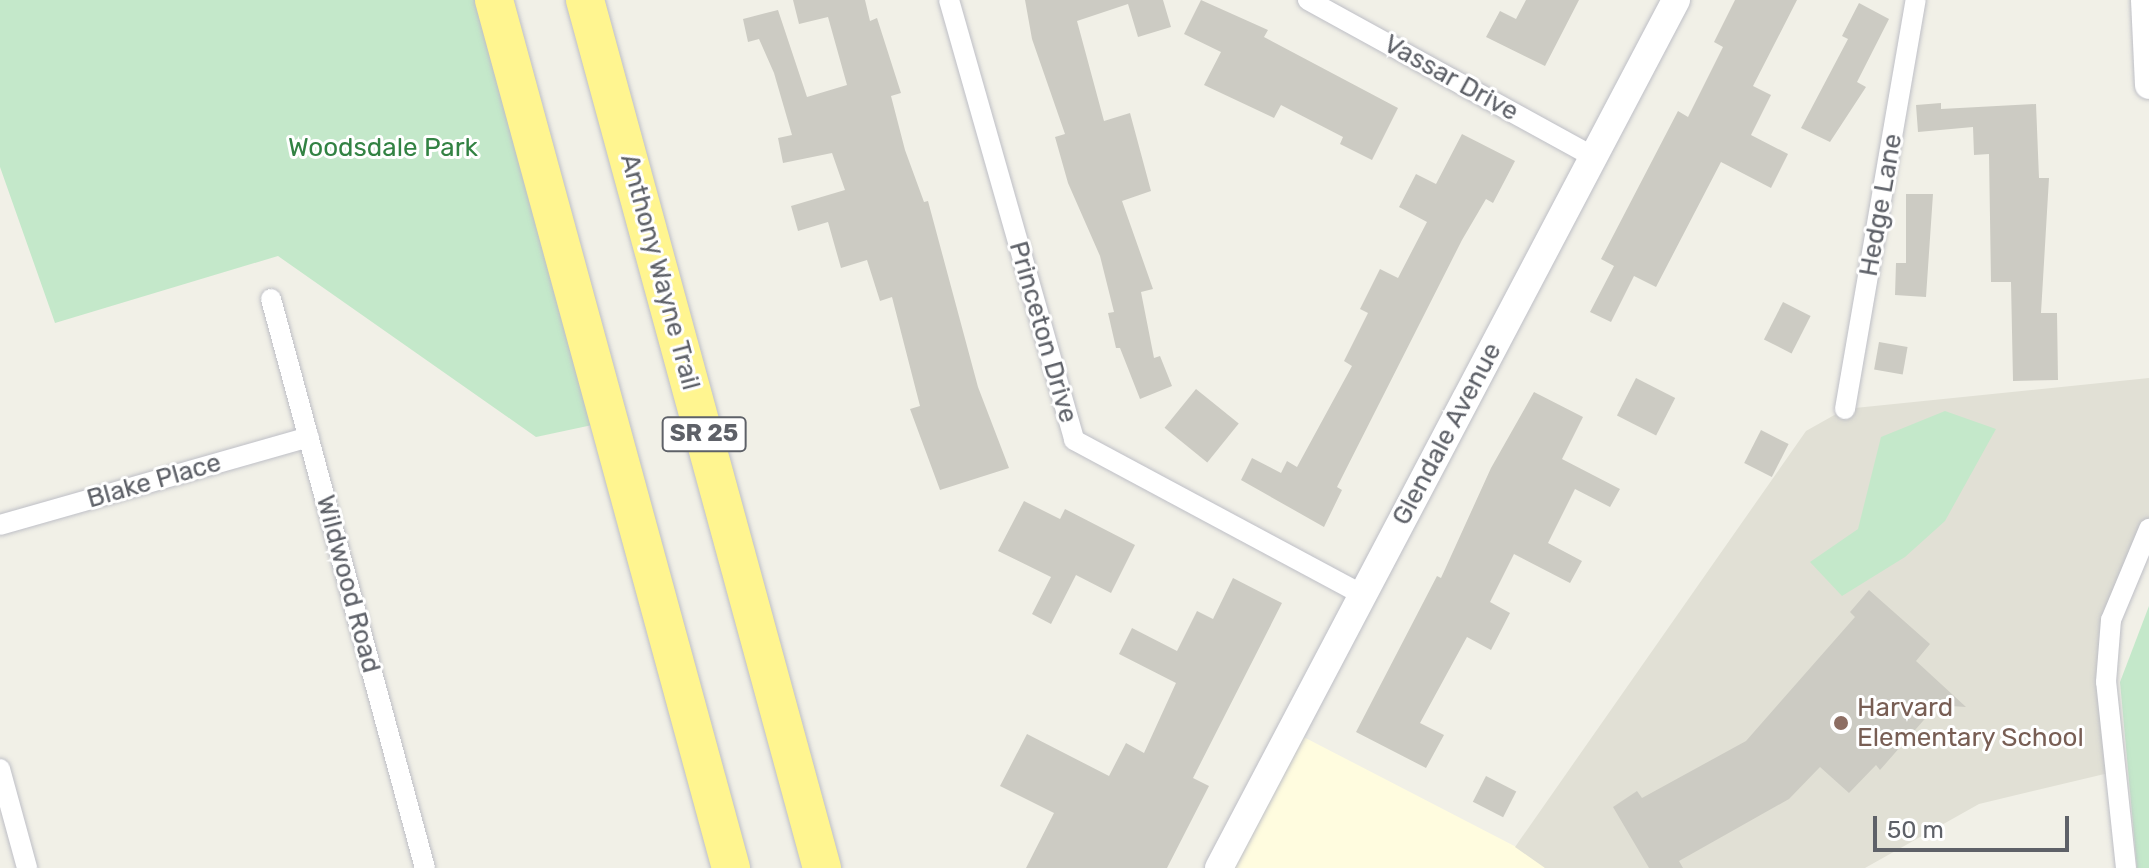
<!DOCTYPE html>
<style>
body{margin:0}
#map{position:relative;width:2149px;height:868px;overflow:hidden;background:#f1f0e7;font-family:Rubik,sans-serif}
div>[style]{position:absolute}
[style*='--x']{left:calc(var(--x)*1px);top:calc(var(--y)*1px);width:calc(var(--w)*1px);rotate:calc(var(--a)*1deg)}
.commercial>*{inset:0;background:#fffcdf}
.education>*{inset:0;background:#e1e0d5}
.green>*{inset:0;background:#c4e8ca}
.building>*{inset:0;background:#cccbc3;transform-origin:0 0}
.roads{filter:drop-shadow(0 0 2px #bebfc6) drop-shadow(0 0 2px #bebfc6)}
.street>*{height:20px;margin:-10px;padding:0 10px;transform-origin:10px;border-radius:10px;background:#fff}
.secondary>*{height:28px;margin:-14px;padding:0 14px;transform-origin:14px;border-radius:14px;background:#fff}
.highway>*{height:38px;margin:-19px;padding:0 19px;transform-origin:19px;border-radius:19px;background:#fff590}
.dots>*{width:22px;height:22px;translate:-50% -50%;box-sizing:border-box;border:4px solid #fff;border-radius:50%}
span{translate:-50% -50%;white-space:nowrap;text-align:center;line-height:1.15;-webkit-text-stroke:6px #fff;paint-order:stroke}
.shield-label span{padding:2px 6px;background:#fff;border:2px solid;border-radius:6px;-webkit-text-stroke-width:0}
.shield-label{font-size:24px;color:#5e6168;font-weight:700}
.street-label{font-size:26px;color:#5e6168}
.park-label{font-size:26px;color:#328243}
.education-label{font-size:26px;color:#785e54}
.left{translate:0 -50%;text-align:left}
.scale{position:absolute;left:1873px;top:816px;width:196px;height:36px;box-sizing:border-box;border:4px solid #5e6168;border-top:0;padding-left:10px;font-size:24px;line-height:28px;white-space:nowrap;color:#5e6168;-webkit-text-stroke:6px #fff;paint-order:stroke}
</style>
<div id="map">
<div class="commercial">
<i style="clip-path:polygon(1292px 731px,1532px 855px,1545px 868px,1219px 868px)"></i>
</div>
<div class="education">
<i style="clip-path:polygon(2149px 378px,2149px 529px,2111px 620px,2113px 772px,1979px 804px,1865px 868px,1545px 868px,1515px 847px,1806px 431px,1845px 409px)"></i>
</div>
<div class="green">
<i style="clip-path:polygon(0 0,495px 0,611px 421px,536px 437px,278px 256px,55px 323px,0 167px)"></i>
<i style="clip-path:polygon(1945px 411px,1996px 429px,1945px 521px,1905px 557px,1842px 596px,1810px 562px,1858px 529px,1881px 437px)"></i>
<i style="clip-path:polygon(2149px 606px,2149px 868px,2137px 868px,2120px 682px)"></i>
</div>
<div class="building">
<i style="clip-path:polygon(793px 0,865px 0,870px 21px,877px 18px,901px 93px,891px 96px,905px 150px,924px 202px,928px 201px,978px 387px,1009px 468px,940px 490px,910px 409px,920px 406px,892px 297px,880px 301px,867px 260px,841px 268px,828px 222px,798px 231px,791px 206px,845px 190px,832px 153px,783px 163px,778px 138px,792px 135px,774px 73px,759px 39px,748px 42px,743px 19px,778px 10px,807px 97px,847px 85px,828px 17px,799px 24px)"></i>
<i style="clip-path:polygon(1025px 0,1163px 0,1171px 27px,1138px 37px,1128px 4px,1077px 21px,1104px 121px,1130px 113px,1151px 191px,1122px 201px,1153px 289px,1141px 292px,1154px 358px,1160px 356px,1172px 386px,1140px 399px,1120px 348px,1116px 348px,1108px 313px,1114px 312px,1100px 256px,1068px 183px,1055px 137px,1065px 134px,1032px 39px)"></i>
<i style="clip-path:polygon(1201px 0,1268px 30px,1264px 37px,1398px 108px,1372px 160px,1340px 144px,1343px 137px,1281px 105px,1274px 118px,1204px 85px,1221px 52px,1184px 34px)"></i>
<i style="clip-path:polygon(1526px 0,1579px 0,1545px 66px,1486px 37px,1500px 11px,1516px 19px)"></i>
<i style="clip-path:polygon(1735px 0,1797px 0,1753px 86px,1771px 95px,1751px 135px,1788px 154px,1771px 188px,1721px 162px,1656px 287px,1634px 276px,1611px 322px,1590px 312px,1614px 266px,1601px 259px,1678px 111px,1688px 117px,1723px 47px,1714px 42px)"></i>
<i style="clip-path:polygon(1859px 3px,1889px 19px,1857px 82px,1866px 87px,1830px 142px,1801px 128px,1848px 39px,1842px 36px)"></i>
<i style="clip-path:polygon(1941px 103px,1941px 109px,2036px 104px,2039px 178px,2049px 178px,2041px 313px,2057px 313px,2058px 380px,2013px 381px,2011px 282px,1991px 282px,1989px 154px,1974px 155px,1973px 127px,1918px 132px,1916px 105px)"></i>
<i style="clip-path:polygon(1462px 134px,1515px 161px,1493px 203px,1486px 199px,1462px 240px,1337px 487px,1342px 490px,1324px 527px,1241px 480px,1252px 458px,1281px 473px,1287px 461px,1297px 467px,1352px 366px,1344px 361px,1368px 313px,1360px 309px,1380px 269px,1398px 278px,1427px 222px,1399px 207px,1416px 174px,1436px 184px)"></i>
<i style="clip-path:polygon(1906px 194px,1933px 194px,1926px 297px,1895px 295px,1896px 263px,1906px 263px)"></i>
<i style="left:1783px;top:302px;width:31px;height:42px;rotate:27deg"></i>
<i style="left:1879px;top:342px;width:29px;height:28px;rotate:10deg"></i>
<i style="left:1636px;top:378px;width:44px;height:42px;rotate:27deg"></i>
<i style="left:1196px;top:389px;width:55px;height:50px;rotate:39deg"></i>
<i style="clip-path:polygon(1534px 392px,1583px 417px,1562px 459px,1620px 489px,1610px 507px,1575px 489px,1548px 543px,1582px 561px,1570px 583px,1514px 554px,1490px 602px,1510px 613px,1491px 650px,1467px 637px,1420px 723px,1444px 735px,1426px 768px,1356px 732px,1437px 576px,1441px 578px,1491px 468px)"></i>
<i style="left:1761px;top:430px;width:31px;height:37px;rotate:27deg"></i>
<i style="clip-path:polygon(1024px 501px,1060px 519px,1065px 509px,1135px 545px,1111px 593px,1076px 575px,1051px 624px,1032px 614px,1051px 577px,998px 551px)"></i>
<i style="clip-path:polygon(1233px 578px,1282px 603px,1193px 778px,1209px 786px,1167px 868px,1026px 868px,1054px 813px,1000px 786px,1027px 734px,1109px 776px,1126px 743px,1144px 753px,1176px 683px,1119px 654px,1132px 628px,1177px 651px,1197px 611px,1213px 619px)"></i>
<i style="clip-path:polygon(1869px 590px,1930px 644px,1916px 661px,1966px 707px,1937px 705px,1880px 770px,1876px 765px,1849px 793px,1820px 767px,1789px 799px,1679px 861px,1683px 868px,1649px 868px,1613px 807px,1637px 791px,1642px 798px,1746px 741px,1855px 617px,1850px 612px)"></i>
<i style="left:1486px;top:776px;width:34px;height:29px;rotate:27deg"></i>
</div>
<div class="roads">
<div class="street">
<i style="--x:949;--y:0;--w:457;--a:74.1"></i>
<i style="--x:1074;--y:440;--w:328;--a:28.2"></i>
<i style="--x:1308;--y:0;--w:325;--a:28.8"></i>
<i style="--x:271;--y:299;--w:589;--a:74.86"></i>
<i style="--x:1845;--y:409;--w:415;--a:-80.2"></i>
<i style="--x:0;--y:525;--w:321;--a:-15.9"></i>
<i style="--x:0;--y:769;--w:103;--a:74.7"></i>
<i style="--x:2126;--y:868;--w:187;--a:-96.1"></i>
<i style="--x:2106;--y:682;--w:62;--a:-85.4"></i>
<i style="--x:2111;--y:620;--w:99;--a:-67.3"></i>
</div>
<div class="secondary">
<i style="--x:2145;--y:0;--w:85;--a:87.3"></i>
<i style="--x:1219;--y:868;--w:981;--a:-62.23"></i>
</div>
<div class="highway">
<i style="--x:494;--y:0;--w:900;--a:74.73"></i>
<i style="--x:585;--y:0;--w:900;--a:74.73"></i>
</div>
</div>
<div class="dots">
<i style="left:1841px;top:723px;background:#8d6e63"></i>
</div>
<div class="shield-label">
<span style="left:704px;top:434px">SR 25</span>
</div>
<div class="street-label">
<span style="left:1451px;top:78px;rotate:29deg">Vassar Drive</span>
<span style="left:1881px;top:205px;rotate:-80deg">Hedge Lane</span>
<span style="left:660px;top:272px;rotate:75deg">Anthony Wayne Trail</span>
<span style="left:1043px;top:332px;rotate:74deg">Princeton Drive</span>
<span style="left:1447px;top:434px;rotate:-62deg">Glendale Avenue</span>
<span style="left:154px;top:481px;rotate:-16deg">Blake Place</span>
<span style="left:348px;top:584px;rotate:75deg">Wildwood Road</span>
</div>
<div class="park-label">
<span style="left:383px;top:148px">Woodsdale Park</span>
</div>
<div class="education-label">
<span class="left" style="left:1857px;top:723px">Harvard<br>Elementary School</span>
</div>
<div class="scale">50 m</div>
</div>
